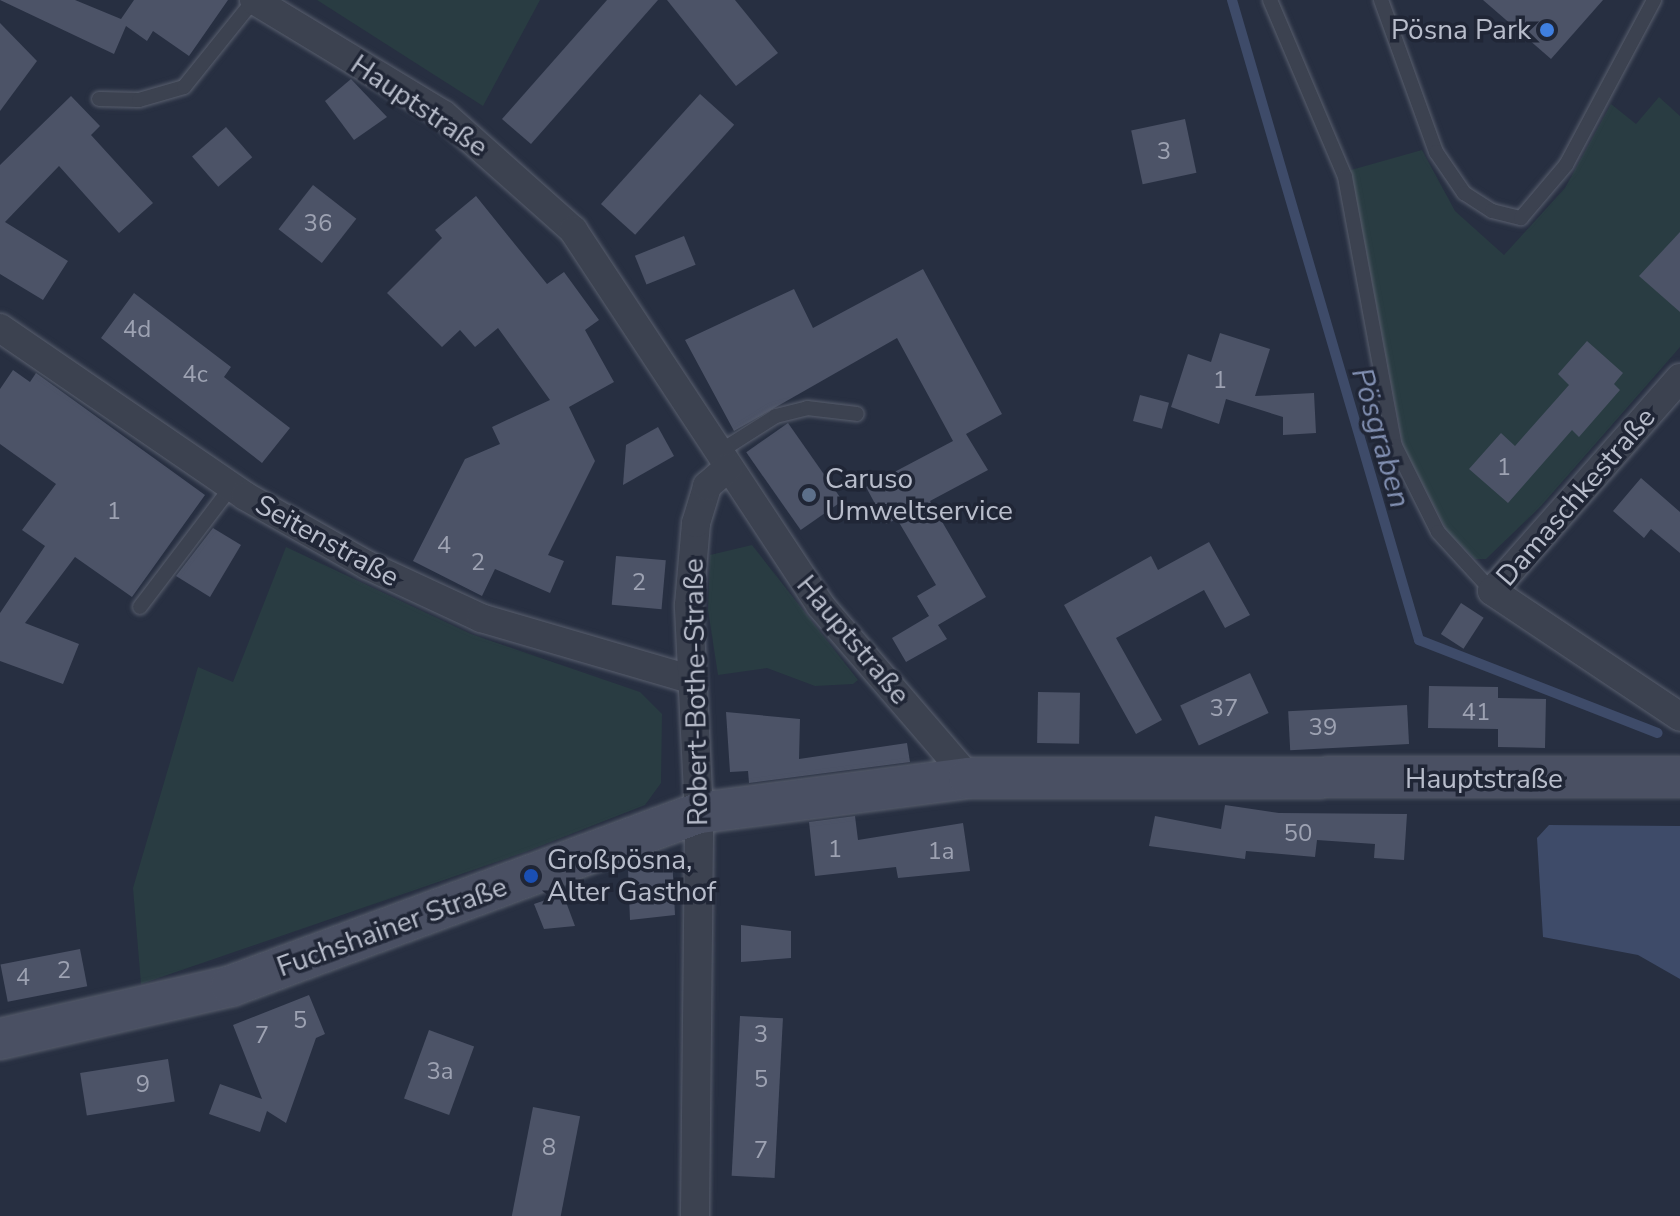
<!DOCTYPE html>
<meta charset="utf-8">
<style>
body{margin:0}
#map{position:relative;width:1680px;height:1216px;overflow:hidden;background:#272f41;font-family:"Nunito Sans",sans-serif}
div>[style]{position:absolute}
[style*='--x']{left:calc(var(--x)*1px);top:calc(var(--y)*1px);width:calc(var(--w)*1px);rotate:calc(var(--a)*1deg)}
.green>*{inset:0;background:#293c42}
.water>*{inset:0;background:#3e4b69}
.stream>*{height:10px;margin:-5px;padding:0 5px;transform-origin:5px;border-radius:5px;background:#3e4b69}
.building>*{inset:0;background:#4c5367;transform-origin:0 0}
.roads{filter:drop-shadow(0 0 2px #595f6e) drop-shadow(0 0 2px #595f6e)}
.lane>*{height:14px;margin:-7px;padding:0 7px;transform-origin:7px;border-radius:7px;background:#3c4250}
.street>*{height:28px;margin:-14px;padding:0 14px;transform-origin:14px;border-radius:14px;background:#3c4250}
.secondary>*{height:40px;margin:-20px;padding:0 20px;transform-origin:20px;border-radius:20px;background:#4a5063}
.dots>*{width:22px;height:22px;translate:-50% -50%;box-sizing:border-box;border:4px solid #202636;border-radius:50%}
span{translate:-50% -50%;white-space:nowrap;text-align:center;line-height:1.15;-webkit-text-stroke:7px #202636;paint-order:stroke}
.number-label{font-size:24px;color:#9da2b2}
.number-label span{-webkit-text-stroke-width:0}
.poi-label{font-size:28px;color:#b8bdcb}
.right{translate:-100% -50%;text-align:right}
.left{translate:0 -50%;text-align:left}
.street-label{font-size:28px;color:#b8bdcb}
.water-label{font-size:30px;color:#818fb1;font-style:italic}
</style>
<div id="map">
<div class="green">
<i style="clip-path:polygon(317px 0,540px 0,483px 106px)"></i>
<i style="clip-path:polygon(1659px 97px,1680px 116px,1680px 347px,1541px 506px,1486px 559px,1475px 559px,1447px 531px,1403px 445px,1351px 170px,1422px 150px,1455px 211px,1504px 255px,1565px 188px,1611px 104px,1636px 124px)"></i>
<i style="clip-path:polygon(752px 545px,858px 680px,853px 684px,815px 686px,767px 668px,718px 675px,708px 610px,710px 555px)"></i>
<i style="clip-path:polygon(286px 547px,471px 634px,640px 692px,662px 714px,661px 783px,645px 805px,525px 852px,141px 984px,133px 888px,198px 667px,233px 682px)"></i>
</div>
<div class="water">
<i style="clip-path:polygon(1549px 825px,1680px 826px,1680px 979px,1638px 955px,1543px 937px,1537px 838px)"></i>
</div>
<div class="stream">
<i style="--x:1232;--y:0;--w:667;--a:73.71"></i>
<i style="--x:1419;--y:640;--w:256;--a:21.3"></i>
</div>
<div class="building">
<i style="clip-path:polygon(0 0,75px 0,121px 19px,134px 0,228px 0,189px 56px,153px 31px,147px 41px,126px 26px,114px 54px)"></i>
<i style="clip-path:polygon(607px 0,658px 0,531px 144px,502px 119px)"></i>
<i style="clip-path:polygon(667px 0,735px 0,778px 53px,736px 86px)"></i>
<i style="clip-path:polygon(1483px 0,1603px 0,1551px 59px)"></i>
<i style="clip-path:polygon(0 23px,37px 61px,0 111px)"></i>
<i style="clip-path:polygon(351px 79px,387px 117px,354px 140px,325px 101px)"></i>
<i style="left:700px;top:94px;width:46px;height:148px;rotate:42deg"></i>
<i style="clip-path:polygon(71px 96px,100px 126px,91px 135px,153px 203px,119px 233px,59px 166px,5px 222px,68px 261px,43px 300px,0 274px,0 165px)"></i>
<i style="left:1185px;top:119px;width:55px;height:55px;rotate:78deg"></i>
<i style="left:226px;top:127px;width:40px;height:45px;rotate:49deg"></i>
<i style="left:313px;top:185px;width:55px;height:56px;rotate:38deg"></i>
<i style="clip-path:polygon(476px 196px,547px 284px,564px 272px,599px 320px,585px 330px,614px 382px,569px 407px,595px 461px,548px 555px,564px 561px,550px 593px,495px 569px,482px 596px,413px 561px,465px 459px,500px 444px,492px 427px,550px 400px,498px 328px,475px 347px,460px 330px,442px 347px,387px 293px,442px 238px,435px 230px)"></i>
<i style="clip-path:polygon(1680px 232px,1680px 312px,1639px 276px)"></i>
<i style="left:684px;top:236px;width:31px;height:53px;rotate:68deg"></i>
<i style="clip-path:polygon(923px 269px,1002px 414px,966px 434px,988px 470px,930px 501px,986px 597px,938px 625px,947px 639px,906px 662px,892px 638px,929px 616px,917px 596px,936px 585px,897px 519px,886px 524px,866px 487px,953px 441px,897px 338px,734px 431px,685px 340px,794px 289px,813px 328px)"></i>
<i style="clip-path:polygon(134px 293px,231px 367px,224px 377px,290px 428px,262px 463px,101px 338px)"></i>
<i style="clip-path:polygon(1220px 333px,1270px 349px,1255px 396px,1314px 393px,1316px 433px,1283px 435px,1283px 417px,1226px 399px,1219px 424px,1171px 407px,1188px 354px,1211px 362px)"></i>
<i style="clip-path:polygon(1587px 341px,1623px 373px,1614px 384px,1620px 390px,1579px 437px,1572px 430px,1508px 503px,1469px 469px,1501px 433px,1515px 446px,1569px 385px,1558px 374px)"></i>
<i style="clip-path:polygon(13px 370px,30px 382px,36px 373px,205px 495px,132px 597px,75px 557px,25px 623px,79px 644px,63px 684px,0 661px,0 613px,45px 546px,22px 530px,56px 484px,0 444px,0 389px)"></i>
<i style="left:1140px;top:395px;width:30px;height:27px;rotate:15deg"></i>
<i style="left:788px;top:423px;width:95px;height:51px;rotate:55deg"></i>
<i style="clip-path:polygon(658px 427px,674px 456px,623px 485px,626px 445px)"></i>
<i style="clip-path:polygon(1641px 478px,1680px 512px,1680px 553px,1651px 529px,1644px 538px,1613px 511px)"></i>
<i style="clip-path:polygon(213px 528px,241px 545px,210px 597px,176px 576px)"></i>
<i style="clip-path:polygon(1209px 542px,1250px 615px,1225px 628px,1204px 590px,1116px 638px,1162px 720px,1136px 734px,1064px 605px,1151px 556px,1158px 570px)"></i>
<i style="left:616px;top:556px;width:50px;height:49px;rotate:5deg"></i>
<i style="left:1461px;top:603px;width:27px;height:37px;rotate:33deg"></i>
<i style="left:1250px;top:673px;width:44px;height:77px;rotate:65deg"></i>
<i style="clip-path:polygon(1429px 686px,1498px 687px,1498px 698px,1546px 699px,1545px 748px,1498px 747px,1498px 729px,1428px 728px)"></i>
<i style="left:1038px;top:692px;width:42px;height:51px;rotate:1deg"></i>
<i style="left:1407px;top:705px;width:39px;height:119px;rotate:87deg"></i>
<i style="clip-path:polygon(726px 712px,800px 719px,799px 759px,907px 743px,910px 762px,749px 783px,748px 771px,730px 772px)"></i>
<i style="clip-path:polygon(1225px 805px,1279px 813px,1407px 814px,1404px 860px,1374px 858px,1375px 844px,1317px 840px,1315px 857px,1246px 851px,1245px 859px,1149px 846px,1155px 816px,1221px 829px)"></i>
<i style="clip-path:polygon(855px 816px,858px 840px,963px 823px,970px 871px,898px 878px,896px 867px,815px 876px,809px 822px)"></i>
<i style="clip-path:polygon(672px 856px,675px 915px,630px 920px,628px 869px)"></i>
<i style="clip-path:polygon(563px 894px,575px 926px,544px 929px,534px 904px)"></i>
<i style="clip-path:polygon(741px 925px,791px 931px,791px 958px,741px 962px)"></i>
<i style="left:80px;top:949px;width:38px;height:81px;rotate:79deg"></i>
<i style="clip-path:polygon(309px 995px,325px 1034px,316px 1038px,286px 1123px,267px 1111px,260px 1132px,209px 1114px,220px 1084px,262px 1099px,233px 1025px)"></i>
<i style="left:740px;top:1016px;width:43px;height:160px;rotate:3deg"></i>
<i style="left:429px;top:1030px;width:48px;height:73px;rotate:20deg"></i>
<i style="left:168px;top:1059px;width:43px;height:89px;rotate:81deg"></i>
<i style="left:533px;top:1107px;width:48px;height:111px;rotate:11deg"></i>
</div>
<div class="roads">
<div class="lane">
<i style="--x:1270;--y:0;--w:192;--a:67"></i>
<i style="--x:1345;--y:177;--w:274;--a:79.5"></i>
<i style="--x:1395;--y:446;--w:96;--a:63.4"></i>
<i style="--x:1438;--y:532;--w:80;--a:47.5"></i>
<i style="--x:1381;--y:0;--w:162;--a:70.1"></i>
<i style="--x:1436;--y:152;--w:50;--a:55.7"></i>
<i style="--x:1464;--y:193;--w:33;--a:33"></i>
<i style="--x:1492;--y:211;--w:30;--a:14"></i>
<i style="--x:1521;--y:218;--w:70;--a:-49.7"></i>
<i style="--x:1566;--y:165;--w:187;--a:-61.9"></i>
<i style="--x:99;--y:99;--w:40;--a:1.4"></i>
<i style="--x:139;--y:100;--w:47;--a:-16.1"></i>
<i style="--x:184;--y:87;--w:112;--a:-51.2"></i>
<i style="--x:719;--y:452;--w:67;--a:-32.3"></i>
<i style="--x:776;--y:416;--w:32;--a:-14"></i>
<i style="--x:807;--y:408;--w:50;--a:6.8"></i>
<i style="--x:140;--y:607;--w:151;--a:-52.8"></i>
</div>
<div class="street">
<i style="--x:254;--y:0;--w:222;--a:31.2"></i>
<i style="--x:444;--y:115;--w:173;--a:41.7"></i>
<i style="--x:573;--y:230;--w:449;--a:56.6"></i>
<i style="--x:820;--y:605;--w:228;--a:49.3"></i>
<i style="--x:0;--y:328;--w:297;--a:34.4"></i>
<i style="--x:245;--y:496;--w:140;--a:29.5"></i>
<i style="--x:367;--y:565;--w:126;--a:24.9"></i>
<i style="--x:481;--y:618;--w:218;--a:16.3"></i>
<i style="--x:1680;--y:378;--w:284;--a:131.4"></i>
<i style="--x:1492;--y:591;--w:226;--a:33.8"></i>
<i style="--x:695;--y:1216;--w:403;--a:-89.4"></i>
<i style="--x:699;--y:813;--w:208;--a:-92.8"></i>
<i style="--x:689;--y:605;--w:82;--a:-85.1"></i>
<i style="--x:696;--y:523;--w:39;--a:-73"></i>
<i style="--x:707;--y:486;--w:28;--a:-41"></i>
</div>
<div class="secondary">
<i style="--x:0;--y:1039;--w:237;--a:-12.9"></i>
<i style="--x:231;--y:986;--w:499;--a:-20.3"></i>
<i style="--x:699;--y:813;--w:272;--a:-7.4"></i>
<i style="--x:969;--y:778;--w:711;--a:-0.08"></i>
</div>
</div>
<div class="dots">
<i style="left:1547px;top:30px;background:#3f7fe0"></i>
<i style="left:809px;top:495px;background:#5c6f8a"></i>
<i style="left:531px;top:876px;background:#1a4fb4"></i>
</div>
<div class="number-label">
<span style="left:1164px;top:152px">3</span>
<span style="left:318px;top:224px">36</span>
<span style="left:137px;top:330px">4d</span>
<span style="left:195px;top:375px">4c</span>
<span style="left:1220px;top:381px">1</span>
<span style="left:1504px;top:468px">1</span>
<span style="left:114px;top:512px">1</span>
<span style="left:444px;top:546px">4</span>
<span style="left:478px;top:563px">2</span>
<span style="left:639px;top:583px">2</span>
<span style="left:1224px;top:709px">37</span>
<span style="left:1476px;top:713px">41</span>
<span style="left:1323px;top:728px">39</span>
<span style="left:1298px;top:834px">50</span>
<span style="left:835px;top:850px">1</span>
<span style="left:941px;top:852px">1a</span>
<span style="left:64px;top:971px">2</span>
<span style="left:23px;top:978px">4</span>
<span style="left:300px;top:1021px">5</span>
<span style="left:761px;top:1035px">3</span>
<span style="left:262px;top:1036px">7</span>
<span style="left:440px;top:1072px">3a</span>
<span style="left:761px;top:1080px">5</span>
<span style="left:143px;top:1085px">9</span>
<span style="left:549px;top:1148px">8</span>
<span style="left:761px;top:1151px">7</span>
</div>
<div class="poi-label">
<span class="right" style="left:1531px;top:30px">Pösna Park</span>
<span class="left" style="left:825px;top:495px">Caruso<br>Umweltservice</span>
<span class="left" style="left:547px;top:876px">Großpösna,<br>Alter Gasthof</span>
</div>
<div class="street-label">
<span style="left:419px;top:106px;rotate:34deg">Hauptstraße</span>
<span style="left:1576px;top:497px;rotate:-49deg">Damaschkestraße</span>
<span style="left:327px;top:541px;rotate:29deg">Seitenstraße</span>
<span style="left:853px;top:640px;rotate:50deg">Hauptstraße</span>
<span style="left:696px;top:692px;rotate:-91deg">Robert-Bothe-Straße</span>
<span style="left:1484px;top:779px">Hauptstraße</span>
<span style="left:392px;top:927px;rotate:-20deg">Fuchshainer Straße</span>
</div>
<div class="water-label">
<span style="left:1380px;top:438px;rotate:74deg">Pösgraben</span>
</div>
</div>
